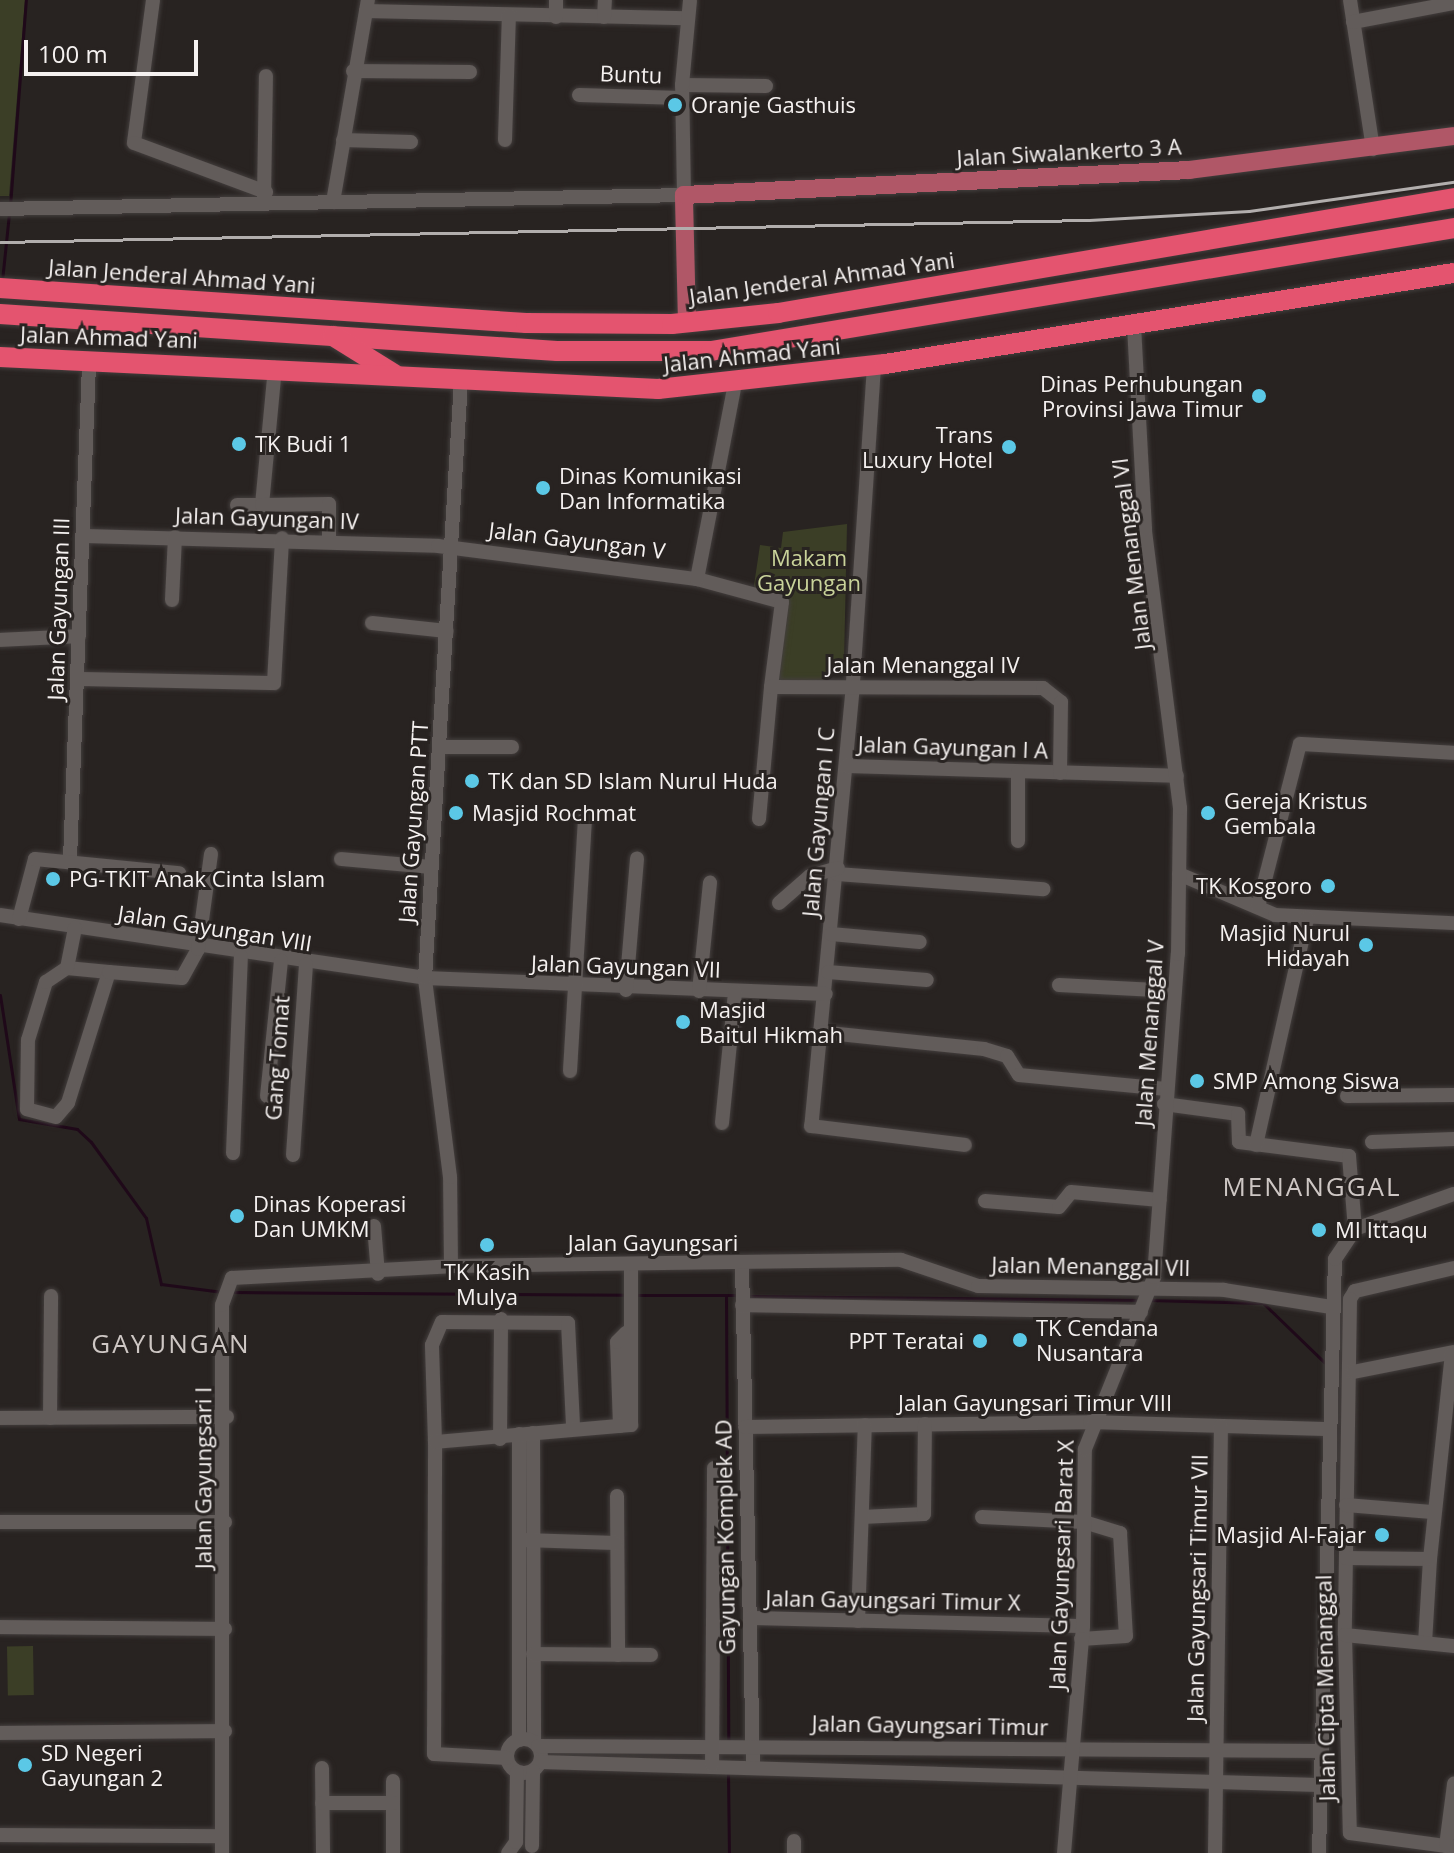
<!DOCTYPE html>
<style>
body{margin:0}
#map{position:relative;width:1454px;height:1853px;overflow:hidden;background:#282321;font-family:"Open Sans",sans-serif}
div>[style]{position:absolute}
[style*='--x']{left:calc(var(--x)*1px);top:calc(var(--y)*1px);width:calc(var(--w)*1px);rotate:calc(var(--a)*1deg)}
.green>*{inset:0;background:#3b3e26;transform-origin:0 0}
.stream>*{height:3px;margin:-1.5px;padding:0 1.5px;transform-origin:1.5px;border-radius:1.5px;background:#1f0919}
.roads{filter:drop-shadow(0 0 2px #433e3d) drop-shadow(0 0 2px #433e3d)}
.minor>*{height:14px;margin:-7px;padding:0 7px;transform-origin:7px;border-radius:7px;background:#625c5a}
.minor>.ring{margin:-7px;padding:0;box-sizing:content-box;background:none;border:14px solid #625c5a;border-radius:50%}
.major>*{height:18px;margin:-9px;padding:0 9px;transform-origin:9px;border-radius:9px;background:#b05767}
.highway>*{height:20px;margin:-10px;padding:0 10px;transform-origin:10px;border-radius:10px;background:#e4546f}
.rail>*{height:3px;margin:-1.5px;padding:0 1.5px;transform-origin:1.5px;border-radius:1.5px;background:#b2aead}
.dots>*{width:22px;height:22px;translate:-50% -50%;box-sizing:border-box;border:4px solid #282321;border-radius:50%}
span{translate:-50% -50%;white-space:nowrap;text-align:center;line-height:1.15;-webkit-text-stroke:6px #282321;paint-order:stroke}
.street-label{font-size:22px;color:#f5f1f0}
.poi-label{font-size:22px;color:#f5f1f0}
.left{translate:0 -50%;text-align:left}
.right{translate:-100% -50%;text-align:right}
.park-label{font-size:22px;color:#c9d39a}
.quarter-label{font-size:26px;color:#cec7c4;letter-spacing:2px}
.scale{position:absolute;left:24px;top:40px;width:174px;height:36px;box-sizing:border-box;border:4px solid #f5f1f0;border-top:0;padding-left:10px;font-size:24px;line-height:28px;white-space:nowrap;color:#f5f1f0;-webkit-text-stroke:6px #282321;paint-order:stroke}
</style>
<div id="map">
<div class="green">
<i style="clip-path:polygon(0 0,25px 0,9px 196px,0 196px)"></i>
<i style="clip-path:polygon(847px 524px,844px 663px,829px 665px,826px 682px,775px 683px,787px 599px,753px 592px,760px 545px,781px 548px,783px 532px)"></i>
<i style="left:33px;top:1646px;width:49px;height:26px;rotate:89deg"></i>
</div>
<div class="stream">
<i style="--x:10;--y:206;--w:207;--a:-85.6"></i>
<i style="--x:2;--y:281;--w:68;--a:-84.1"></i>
<i style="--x:0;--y:995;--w:125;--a:81.3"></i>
<i style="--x:19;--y:1119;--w:59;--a:9.8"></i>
<i style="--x:77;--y:1129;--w:19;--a:43"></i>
<i style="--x:91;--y:1142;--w:94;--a:54.1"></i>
<i style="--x:146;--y:1218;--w:68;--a:77.2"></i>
<i style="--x:161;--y:1284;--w:62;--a:7.5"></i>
<i style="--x:234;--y:1292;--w:392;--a:0.4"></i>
<i style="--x:634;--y:1295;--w:104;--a:0"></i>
<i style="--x:746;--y:1296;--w:392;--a:0.6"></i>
<i style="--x:726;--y:1297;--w:444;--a:89.7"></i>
<i style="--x:1150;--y:1300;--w:113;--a:1.5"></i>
<i style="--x:1263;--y:1303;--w:85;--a:44"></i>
<i style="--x:728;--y:1773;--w:80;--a:89.3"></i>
</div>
<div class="roads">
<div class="minor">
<i style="--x:153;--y:0;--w:144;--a:97.6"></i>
<i style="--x:134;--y:143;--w:141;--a:20.4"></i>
<i style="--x:1350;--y:0;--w:151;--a:81.2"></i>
<i style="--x:366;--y:11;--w:320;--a:1.3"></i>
<i style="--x:556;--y:17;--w:17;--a:-90"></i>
<i style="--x:604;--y:17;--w:17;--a:-87"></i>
<i style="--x:1353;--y:22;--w:103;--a:-10.7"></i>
<i style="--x:353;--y:71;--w:117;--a:0.5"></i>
<i style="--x:682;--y:85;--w:84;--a:0.7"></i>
<i style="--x:579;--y:95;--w:103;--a:1.7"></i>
<i style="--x:343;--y:140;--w:68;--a:1.7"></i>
<i style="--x:505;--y:140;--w:125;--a:-88.2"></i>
<i style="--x:264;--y:199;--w:123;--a:-89.1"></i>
<i style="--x:333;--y:202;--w:205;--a:-80.2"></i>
<i style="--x:0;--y:209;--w:684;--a:-1.17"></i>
<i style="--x:684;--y:195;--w:110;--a:-91"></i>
<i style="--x:682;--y:85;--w:85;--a:-84.6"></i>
<i style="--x:874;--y:366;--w:320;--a:93.8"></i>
<i style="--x:853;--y:685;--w:443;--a:95.4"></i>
<i style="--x:811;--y:1126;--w:155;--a:7"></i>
<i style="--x:237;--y:505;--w:25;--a:0"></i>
<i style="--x:262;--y:505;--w:138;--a:-84.6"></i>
<i style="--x:262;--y:505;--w:67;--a:-0.9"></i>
<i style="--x:329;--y:504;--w:37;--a:90"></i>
<i style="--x:83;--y:536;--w:355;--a:1.6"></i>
<i style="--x:438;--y:546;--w:261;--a:7.3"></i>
<i style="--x:697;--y:579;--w:88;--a:15.1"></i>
<i style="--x:782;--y:602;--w:86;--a:97.4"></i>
<i style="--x:697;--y:579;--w:199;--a:-79"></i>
<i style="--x:172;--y:600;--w:63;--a:-87.3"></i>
<i style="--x:372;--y:623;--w:75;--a:6.1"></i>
<i style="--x:0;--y:640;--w:79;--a:-2.9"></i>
<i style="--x:77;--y:679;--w:197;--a:1.2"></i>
<i style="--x:274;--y:683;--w:145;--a:-86.8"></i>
<i style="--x:442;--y:747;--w:70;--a:0"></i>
<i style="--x:846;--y:766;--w:331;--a:1.7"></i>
<i style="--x:759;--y:819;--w:133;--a:-84.8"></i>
<i style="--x:771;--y:687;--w:272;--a:0.2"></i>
<i style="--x:1043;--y:688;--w:23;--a:38"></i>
<i style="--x:1061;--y:702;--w:71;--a:90.8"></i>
<i style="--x:1018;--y:841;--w:69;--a:-90"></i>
<i style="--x:70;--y:859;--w:499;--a:-87.8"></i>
<i style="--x:341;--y:859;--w:89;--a:5.1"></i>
<i style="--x:837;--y:874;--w:207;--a:4.2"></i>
<i style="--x:1179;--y:874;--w:104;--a:23.1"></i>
<i style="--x:1275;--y:915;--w:179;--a:2.6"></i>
<i style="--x:779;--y:903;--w:41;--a:-41.1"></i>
<i style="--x:810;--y:876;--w:29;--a:-16"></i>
<i style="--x:1258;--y:907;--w:168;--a:-75.6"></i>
<i style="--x:1300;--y:744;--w:154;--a:3.3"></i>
<i style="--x:0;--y:915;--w:430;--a:8.4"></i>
<i style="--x:425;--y:978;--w:401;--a:2.3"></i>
<i style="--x:19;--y:919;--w:62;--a:-75.1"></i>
<i style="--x:35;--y:859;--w:145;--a:5.6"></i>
<i style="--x:831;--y:934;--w:89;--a:5.1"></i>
<i style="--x:67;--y:968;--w:42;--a:5.4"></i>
<i style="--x:109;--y:972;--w:137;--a:107.4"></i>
<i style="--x:68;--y:1103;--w:18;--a:131"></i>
<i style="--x:56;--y:1117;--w:30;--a:-165"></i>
<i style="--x:27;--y:1109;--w:69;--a:-89.2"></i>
<i style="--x:28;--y:1040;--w:61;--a:-72.8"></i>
<i style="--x:46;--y:982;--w:25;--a:-34"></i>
<i style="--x:67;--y:968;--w:41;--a:-78.7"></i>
<i style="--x:109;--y:972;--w:73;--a:4.7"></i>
<i style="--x:182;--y:978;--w:33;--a:-61"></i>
<i style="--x:198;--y:949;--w:96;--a:-82.2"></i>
<i style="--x:828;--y:972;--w:99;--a:4.6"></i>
<i style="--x:1059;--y:985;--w:116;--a:3"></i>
<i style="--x:626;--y:990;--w:132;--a:-85.2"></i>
<i style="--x:699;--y:991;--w:109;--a:-84.2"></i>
<i style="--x:819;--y:1032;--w:166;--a:5.9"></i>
<i style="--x:984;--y:1049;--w:24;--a:17"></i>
<i style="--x:1007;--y:1056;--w:22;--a:58"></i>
<i style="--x:1019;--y:1075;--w:148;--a:5.4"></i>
<i style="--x:570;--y:1071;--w:252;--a:-86.6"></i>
<i style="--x:267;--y:1096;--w:136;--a:-84.1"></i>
<i style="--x:1347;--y:1096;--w:107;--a:-0.5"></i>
<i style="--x:1164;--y:1104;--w:75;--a:7.7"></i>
<i style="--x:1238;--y:1114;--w:28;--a:88"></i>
<i style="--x:1239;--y:1142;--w:111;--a:7.3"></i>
<i style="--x:1349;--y:1156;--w:73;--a:85.3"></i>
<i style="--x:722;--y:1123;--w:132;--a:-84.3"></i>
<i style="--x:1372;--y:1142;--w:82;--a:-2.1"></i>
<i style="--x:1256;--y:1145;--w:233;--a:-77.3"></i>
<i style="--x:233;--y:1153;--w:197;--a:-87.7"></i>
<i style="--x:293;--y:1155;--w:191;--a:-86.1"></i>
<i style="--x:985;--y:1201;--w:74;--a:4.6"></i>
<i style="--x:1059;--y:1207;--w:19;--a:-51"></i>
<i style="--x:1071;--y:1192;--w:89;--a:5.1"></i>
<i style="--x:374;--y:1226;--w:48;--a:85.2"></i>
<i style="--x:742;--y:1265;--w:502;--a:88.74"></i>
<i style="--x:451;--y:1266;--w:89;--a:-90.6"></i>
<i style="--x:450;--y:1177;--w:201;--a:-97.2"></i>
<i style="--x:425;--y:978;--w:599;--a:-86.55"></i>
<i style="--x:1454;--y:1268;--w:102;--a:166.9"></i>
<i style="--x:1355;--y:1291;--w:9;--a:122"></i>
<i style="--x:1350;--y:1299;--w:336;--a:90.9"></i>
<i style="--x:1345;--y:1635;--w:198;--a:88.6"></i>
<i style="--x:1350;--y:1833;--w:105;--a:7.7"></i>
<i style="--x:742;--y:1305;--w:399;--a:1"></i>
<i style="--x:1353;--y:1372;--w:103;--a:-11.2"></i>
<i style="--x:0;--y:1418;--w:227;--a:-0.3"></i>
<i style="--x:50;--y:1418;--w:122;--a:-89.5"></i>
<i style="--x:620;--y:1426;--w:84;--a:-92"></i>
<i style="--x:617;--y:1342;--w:13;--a:-45"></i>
<i style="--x:745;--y:1427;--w:345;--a:-0.8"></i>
<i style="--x:1090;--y:1422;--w:235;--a:1.7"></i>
<i style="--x:533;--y:1433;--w:309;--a:89.8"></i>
<i style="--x:500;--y:1439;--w:120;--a:-89.5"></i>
<i style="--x:435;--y:1442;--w:97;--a:-91.8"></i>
<i style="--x:432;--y:1345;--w:25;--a:-67"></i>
<i style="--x:442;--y:1322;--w:126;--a:0.5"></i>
<i style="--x:568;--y:1323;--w:104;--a:87.2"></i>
<i style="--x:617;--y:1496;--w:159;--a:89.6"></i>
<i style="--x:1346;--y:1505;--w:86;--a:4.7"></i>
<i style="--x:862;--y:1517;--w:62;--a:-2.8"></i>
<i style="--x:924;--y:1514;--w:90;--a:-89.4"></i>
<i style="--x:982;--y:1517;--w:102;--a:2.8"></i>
<i style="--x:1084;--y:1522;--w:38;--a:17"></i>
<i style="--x:1120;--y:1533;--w:103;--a:86.7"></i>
<i style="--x:1126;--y:1636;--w:45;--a:176.2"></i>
<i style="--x:0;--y:1522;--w:225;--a:0"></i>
<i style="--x:524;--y:1540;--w:92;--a:1.9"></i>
<i style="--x:1346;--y:1558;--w:84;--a:0.7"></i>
<i style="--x:1430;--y:1559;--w:84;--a:93.4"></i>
<i style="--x:1430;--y:1559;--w:207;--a:-83.9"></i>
<i style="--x:750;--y:1618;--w:333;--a:1.4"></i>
<i style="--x:858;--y:1621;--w:196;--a:-88"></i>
<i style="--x:0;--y:1627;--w:225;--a:0.5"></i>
<i style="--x:1345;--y:1635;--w:110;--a:5.8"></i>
<i style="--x:533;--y:1654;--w:118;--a:0.5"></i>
<i style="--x:0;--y:1733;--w:225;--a:-0.5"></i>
<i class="ring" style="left:507px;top:1739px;width:20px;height:20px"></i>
<i style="--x:519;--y:1740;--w:306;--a:-90"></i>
<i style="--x:538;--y:1746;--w:783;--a:0.37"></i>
<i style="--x:507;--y:1758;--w:73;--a:-176.9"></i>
<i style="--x:434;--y:1754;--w:312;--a:-89.8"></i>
<i style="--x:435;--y:1442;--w:197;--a:-5"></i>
<i style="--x:631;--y:1425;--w:159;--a:-90"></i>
<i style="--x:540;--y:1762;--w:779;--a:1.69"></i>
<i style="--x:712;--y:1765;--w:297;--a:-89.6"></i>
<i style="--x:322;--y:1768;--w:85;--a:89.3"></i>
<i style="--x:393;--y:1781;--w:72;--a:90"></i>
<i style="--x:322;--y:1803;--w:71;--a:0"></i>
<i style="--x:0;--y:1835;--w:222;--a:0.3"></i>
<i style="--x:532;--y:1846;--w:75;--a:-89.2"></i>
<i style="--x:1446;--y:1846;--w:63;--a:-82.6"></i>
<i style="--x:222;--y:1853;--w:548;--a:-90"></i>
<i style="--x:222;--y:1305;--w:29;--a:-70"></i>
<i style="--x:232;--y:1278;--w:219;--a:-3.1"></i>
<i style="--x:451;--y:1266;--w:450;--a:-0.8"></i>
<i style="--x:901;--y:1260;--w:81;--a:18.7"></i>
<i style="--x:978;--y:1286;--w:246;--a:0.9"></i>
<i style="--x:1224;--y:1290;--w:108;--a:9"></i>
<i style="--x:508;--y:1853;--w:14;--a:-54"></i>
<i style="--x:516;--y:1842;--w:70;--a:-89.2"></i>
<i style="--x:794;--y:1853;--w:12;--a:-90"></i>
<i style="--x:1064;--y:1853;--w:228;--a:-85.2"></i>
<i style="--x:1083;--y:1626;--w:177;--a:-89.4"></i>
<i style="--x:1085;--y:1449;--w:185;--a:-68.1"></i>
<i style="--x:1154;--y:1277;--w:324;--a:-85.8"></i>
<i style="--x:1178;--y:954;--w:146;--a:-89.2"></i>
<i style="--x:1180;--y:808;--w:281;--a:-97.2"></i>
<i style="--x:1145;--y:529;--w:203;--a:-93.1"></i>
<i style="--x:1215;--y:1853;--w:427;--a:-89.2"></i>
<i style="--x:1319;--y:1853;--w:594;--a:-88.46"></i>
<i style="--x:1335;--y:1259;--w:36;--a:-56"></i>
<i style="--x:1355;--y:1229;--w:105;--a:-19.5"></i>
</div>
<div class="major">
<i style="--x:687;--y:322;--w:127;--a:-91.4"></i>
<i style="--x:684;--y:195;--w:506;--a:-2.83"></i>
<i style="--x:1189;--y:170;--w:267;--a:-7.3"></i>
</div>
<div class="highway">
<i style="--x:0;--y:288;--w:527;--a:3.81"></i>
<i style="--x:526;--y:323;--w:146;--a:0.4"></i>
<i style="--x:672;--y:324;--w:107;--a:-5.9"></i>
<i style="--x:778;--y:313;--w:686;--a:-9.65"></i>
<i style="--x:0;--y:314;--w:558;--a:3.8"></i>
<i style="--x:557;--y:351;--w:154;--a:0"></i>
<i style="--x:711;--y:351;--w:753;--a:-9.4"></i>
<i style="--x:333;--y:336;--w:72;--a:31.9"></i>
<i style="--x:0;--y:357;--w:659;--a:2.78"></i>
<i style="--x:658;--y:389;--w:228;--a:-6.3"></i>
<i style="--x:885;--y:364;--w:576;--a:-9.09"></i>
</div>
</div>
<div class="rail">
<i style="--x:0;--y:242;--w:1089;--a:-1.16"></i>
<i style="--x:1089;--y:220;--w:160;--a:-3.2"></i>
<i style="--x:1249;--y:211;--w:207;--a:-8.1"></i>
</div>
<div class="dots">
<i style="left:675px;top:105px;background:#5bc8e6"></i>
<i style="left:1259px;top:396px;background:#5bc8e6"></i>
<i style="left:239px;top:444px;background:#5bc8e6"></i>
<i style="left:1009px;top:447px;background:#5bc8e6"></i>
<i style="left:543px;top:488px;background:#5bc8e6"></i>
<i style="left:472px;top:781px;background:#5bc8e6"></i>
<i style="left:456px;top:813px;background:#5bc8e6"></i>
<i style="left:1208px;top:813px;background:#5bc8e6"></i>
<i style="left:53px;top:879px;background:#5bc8e6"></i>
<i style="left:1328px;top:886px;background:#5bc8e6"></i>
<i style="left:1366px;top:945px;background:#5bc8e6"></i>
<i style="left:683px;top:1022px;background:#5bc8e6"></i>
<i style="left:1197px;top:1081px;background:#5bc8e6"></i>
<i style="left:237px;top:1216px;background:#5bc8e6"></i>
<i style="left:1319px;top:1230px;background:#5bc8e6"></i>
<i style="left:487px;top:1245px;background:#5bc8e6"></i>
<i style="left:1020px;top:1340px;background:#5bc8e6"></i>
<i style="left:980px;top:1341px;background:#5bc8e6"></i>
<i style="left:1382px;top:1535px;background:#5bc8e6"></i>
<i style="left:25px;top:1765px;background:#5bc8e6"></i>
</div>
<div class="street-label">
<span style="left:631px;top:74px;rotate:2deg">Buntu</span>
<span style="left:1069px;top:152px;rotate:-3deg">Jalan Siwalankerto 3 A</span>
<span style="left:182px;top:276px;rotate:4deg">Jalan Jenderal Ahmad Yani</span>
<span style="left:822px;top:278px;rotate:-8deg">Jalan Jenderal Ahmad Yani</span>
<span style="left:109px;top:337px;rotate:2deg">Jalan Ahmad Yani</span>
<span style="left:752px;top:355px;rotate:-6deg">Jalan Ahmad Yani</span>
<span style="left:267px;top:518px;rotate:2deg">Jalan Gayungan IV</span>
<span style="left:577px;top:540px;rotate:7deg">Jalan Gayungan V</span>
<span style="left:1131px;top:554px;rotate:-97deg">Jalan Menanggal VI</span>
<span style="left:58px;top:609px;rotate:-88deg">Jalan Gayungan III</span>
<span style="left:923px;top:665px">Jalan Menanggal IV</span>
<span style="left:953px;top:747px;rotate:2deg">Jalan Gayungan I A</span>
<span style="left:413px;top:822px;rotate:-86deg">Jalan Gayungan PTT</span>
<span style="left:818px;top:822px;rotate:-85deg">Jalan Gayungan I C</span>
<span style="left:215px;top:928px;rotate:9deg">Jalan Gayungan VIII</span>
<span style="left:626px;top:966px;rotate:2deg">Jalan Gayungan VII</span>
<span style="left:1149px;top:1033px;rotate:-86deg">Jalan Menanggal V</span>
<span style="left:277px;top:1058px;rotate:-86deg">Gang Tomat</span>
<span style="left:653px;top:1243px">Jalan Gayungsari</span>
<span style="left:1091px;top:1266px;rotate:1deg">Jalan Menanggal VII</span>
<span style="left:1035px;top:1403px">Jalan Gayungsari Timur VIII</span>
<span style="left:203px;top:1478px;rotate:-90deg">Jalan Gayungsari I</span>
<span style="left:725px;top:1537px;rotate:-91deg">Gayungan Komplek AD</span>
<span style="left:1061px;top:1565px;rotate:-88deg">Jalan Gayungsari Barat X</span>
<span style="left:1197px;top:1588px;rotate:-89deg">Jalan Gayungsari Timur VII</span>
<span style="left:893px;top:1600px;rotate:1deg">Jalan Gayungsari Timur X</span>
<span style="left:1325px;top:1688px;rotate:-91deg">Jalan Cipta Menanggal</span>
<span style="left:930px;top:1725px;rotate:1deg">Jalan Gayungsari Timur</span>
</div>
<div class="poi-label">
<span class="left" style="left:691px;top:105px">Oranje Gasthuis</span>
<span class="right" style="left:1243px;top:396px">Dinas Perhubungan<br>Provinsi Jawa Timur</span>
<span class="right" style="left:993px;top:447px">Trans<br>Luxury Hotel</span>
<span class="left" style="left:255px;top:444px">TK Budi 1</span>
<span class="left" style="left:559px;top:488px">Dinas Komunikasi<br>Dan Informatika</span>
<span class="left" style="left:488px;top:781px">TK dan SD Islam Nurul Huda</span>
<span class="left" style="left:1224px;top:813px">Gereja Kristus<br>Gembala</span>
<span class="left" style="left:472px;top:813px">Masjid Rochmat</span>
<span class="left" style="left:69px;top:879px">PG-TKIT Anak Cinta Islam</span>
<span class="right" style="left:1312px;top:886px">TK Kosgoro</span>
<span class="right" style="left:1350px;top:945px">Masjid Nurul<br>Hidayah</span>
<span class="left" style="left:699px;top:1022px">Masjid<br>Baitul Hikmah</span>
<span class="left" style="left:1213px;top:1081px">SMP Among Siswa</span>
<span class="left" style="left:253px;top:1216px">Dinas Koperasi<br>Dan UMKM</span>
<span class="left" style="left:1335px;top:1230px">MI Ittaqu</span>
<span style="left:487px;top:1284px">TK Kasih<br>Mulya</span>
<span class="left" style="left:1036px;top:1340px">TK Cendana<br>Nusantara</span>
<span class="right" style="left:964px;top:1341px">PPT Teratai</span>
<span class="right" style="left:1366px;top:1535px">Masjid Al-Fajar</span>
<span class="left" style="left:41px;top:1765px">SD Negeri<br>Gayungan 2</span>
</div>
<div class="park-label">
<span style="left:809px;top:570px">Makam<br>Gayungan</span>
</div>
<div class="quarter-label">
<span style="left:1312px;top:1187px">MENANGGAL</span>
<span style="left:171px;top:1344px">GAYUNGAN</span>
</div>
<div class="scale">100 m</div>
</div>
